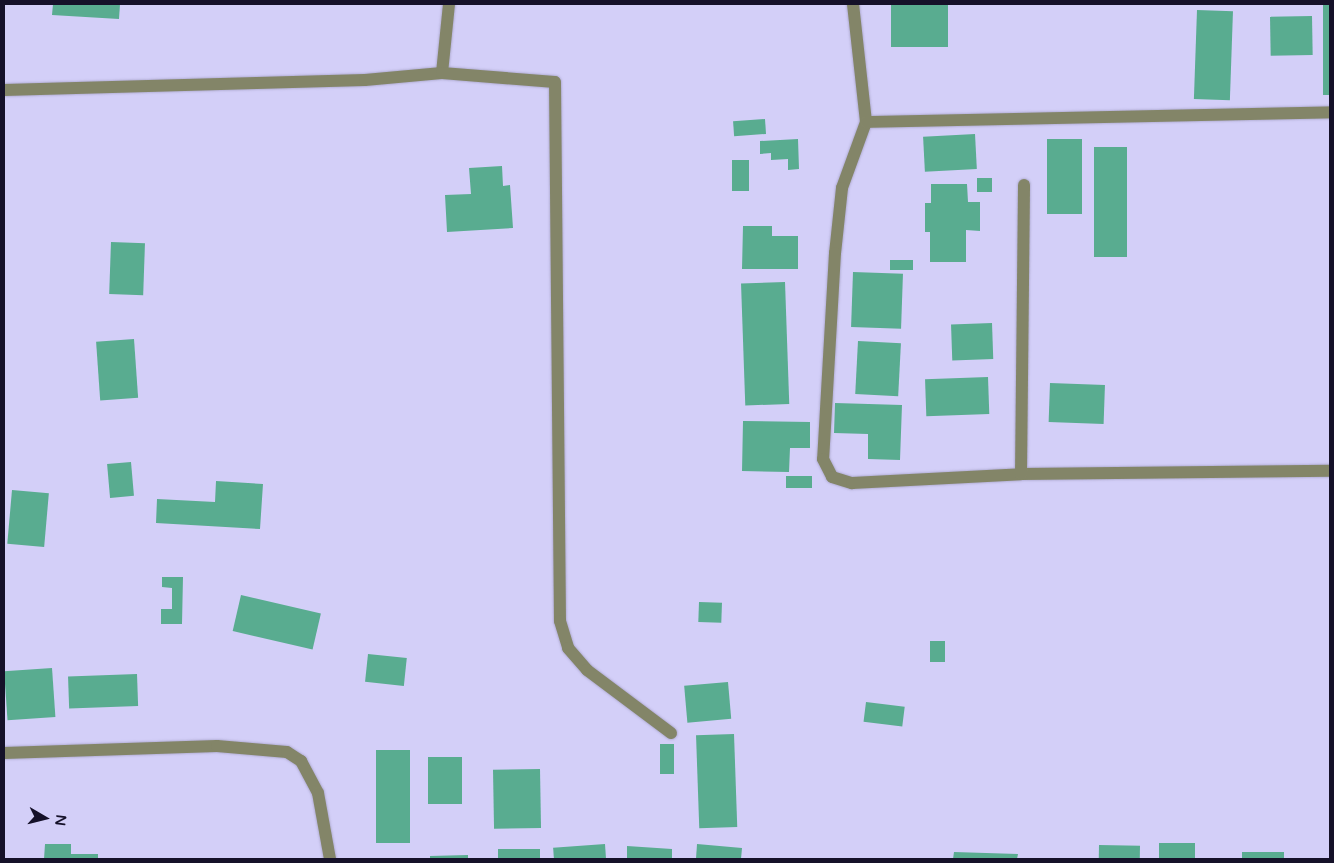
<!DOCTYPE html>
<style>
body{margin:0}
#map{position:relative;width:1334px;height:863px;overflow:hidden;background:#d3cff8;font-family:"Varela Round",sans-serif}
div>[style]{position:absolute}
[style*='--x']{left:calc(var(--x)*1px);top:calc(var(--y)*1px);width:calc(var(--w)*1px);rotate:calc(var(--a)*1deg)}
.building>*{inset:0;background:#59ac90;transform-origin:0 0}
.roads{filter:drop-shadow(0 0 1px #b1add3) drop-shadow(0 0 1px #b1add3)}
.minor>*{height:12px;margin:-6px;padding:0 6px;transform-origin:6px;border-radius:6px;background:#838568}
span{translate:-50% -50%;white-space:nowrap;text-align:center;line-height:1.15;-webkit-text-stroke:4px #d3cff8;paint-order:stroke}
.frame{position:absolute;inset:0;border:5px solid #151129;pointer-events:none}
.north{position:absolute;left:20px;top:793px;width:50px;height:50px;-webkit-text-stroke:4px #d3cff8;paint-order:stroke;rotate:98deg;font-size:14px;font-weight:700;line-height:20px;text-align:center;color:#151129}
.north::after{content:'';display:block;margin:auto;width:18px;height:22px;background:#151129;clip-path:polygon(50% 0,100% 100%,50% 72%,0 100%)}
</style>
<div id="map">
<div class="building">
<i style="clip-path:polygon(53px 4px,120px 4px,119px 19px,52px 15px)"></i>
<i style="left:891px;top:4px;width:57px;height:43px"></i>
<i style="left:1323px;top:5px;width:7px;height:90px"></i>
<i style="left:1197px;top:10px;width:36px;height:89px;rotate:2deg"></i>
<i style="left:1312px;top:16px;width:39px;height:42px;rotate:89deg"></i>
<i style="left:765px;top:119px;width:15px;height:32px;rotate:86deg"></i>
<i style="left:975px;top:134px;width:35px;height:52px;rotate:87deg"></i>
<i style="clip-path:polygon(798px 139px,799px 169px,788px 170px,788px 159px,771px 160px,771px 153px,760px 154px,760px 141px)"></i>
<i style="left:1047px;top:139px;width:35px;height:75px"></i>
<i style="left:1094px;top:147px;width:33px;height:110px"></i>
<i style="left:732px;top:160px;width:17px;height:31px"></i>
<i style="clip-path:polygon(502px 166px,503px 186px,510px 185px,513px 228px,447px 232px,445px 195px,471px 194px,469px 168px)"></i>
<i style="left:977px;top:178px;width:15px;height:14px"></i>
<i style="clip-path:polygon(931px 184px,967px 184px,968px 202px,980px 202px,980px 231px,966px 230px,966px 262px,930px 262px,930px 232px,925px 232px,925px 203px,931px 203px)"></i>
<i style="clip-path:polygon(743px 226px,772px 226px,772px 236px,798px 236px,798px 269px,742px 269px)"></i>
<i style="left:111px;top:242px;width:34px;height:52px;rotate:2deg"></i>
<i style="left:913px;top:260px;width:10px;height:23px;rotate:90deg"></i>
<i style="left:853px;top:272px;width:50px;height:55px;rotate:2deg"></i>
<i style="left:785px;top:282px;width:122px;height:44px;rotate:88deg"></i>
<i style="left:992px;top:323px;width:36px;height:41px;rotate:88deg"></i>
<i style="left:134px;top:339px;width:59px;height:38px;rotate:86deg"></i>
<i style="left:858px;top:341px;width:43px;height:53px;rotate:3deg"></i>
<i style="left:988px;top:377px;width:37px;height:63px;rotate:88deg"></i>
<i style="left:1050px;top:383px;width:55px;height:39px;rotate:2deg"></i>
<i style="clip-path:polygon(835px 403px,902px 405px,900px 460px,868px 459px,868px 434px,834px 433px)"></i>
<i style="clip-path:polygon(743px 421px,810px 422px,810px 448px,790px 448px,789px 472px,742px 471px)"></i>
<i style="left:131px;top:462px;width:34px;height:24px;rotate:85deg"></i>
<i style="left:786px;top:476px;width:26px;height:12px"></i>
<i style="clip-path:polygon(216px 481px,263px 484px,260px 529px,156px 523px,157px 499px,215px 502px)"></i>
<i style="left:12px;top:490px;width:37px;height:54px;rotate:5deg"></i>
<i style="clip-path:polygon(162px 577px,183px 577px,182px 624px,161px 624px,161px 609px,172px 609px,172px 588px,162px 587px)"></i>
<i style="left:241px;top:595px;width:82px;height:37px;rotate:13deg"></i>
<i style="left:699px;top:602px;width:23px;height:20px;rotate:2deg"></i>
<i style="left:930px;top:641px;width:15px;height:21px"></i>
<i style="left:368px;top:654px;width:39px;height:28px;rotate:6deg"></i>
<i style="left:52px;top:668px;width:49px;height:48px;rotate:86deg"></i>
<i style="left:137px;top:674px;width:32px;height:69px;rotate:88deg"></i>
<i style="left:728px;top:682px;width:37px;height:44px;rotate:85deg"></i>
<i style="left:866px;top:702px;width:39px;height:20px;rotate:7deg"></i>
<i style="left:734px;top:734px;width:93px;height:38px;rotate:88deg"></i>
<i style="left:660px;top:744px;width:14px;height:30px"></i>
<i style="left:376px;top:750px;width:34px;height:93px"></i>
<i style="left:428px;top:757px;width:34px;height:47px"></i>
<i style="left:540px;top:769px;width:59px;height:47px;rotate:89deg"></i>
<i style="left:1159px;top:843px;width:36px;height:16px"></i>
<i style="clip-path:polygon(45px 844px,71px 844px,71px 854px,98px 854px,98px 859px,44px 859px)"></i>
<i style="left:605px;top:844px;width:15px;height:52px;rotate:86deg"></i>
<i style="clip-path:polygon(697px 844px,742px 848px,741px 859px,696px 859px)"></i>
<i style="left:1099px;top:845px;width:41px;height:14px;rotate:1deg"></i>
<i style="clip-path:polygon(627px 846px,672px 849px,672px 859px,627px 859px)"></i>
<i style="left:498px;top:849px;width:42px;height:10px"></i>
<i style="clip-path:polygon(954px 852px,1018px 854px,1017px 859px,953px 859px)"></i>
<i style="left:1242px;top:852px;width:42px;height:7px"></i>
<i style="clip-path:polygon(468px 855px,468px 859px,430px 859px,430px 856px)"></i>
</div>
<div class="roads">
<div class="minor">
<i style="--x:853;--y:4;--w:119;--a:83.7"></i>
<i style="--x:866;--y:122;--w:70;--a:110"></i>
<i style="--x:842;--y:188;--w:65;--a:96.1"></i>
<i style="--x:835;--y:253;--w:206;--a:93.3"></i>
<i style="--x:823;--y:459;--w:20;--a:63"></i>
<i style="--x:832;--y:477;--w:21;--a:17"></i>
<i style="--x:852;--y:483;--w:169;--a:-3"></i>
<i style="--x:1021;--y:474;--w:309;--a:-0.6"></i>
<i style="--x:442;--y:73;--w:69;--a:-84.2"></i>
<i style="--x:4;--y:90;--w:361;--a:-1.6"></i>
<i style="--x:365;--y:80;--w:77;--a:-5.2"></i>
<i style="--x:442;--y:73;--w:113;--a:4.6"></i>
<i style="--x:555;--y:82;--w:539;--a:89.47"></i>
<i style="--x:560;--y:621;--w:28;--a:73"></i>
<i style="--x:568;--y:648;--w:29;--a:49"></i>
<i style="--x:587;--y:670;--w:105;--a:36.9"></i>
<i style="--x:866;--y:122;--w:464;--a:-1.2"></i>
<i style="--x:1021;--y:474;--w:289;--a:-89.4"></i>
<i style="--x:4;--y:753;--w:213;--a:-1.9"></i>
<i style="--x:217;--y:746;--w:70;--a:4.9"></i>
<i style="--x:287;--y:752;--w:17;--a:33"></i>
<i style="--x:301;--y:761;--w:36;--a:62"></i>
<i style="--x:318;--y:793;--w:67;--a:79.7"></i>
</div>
</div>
<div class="frame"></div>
<div class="north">N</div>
</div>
